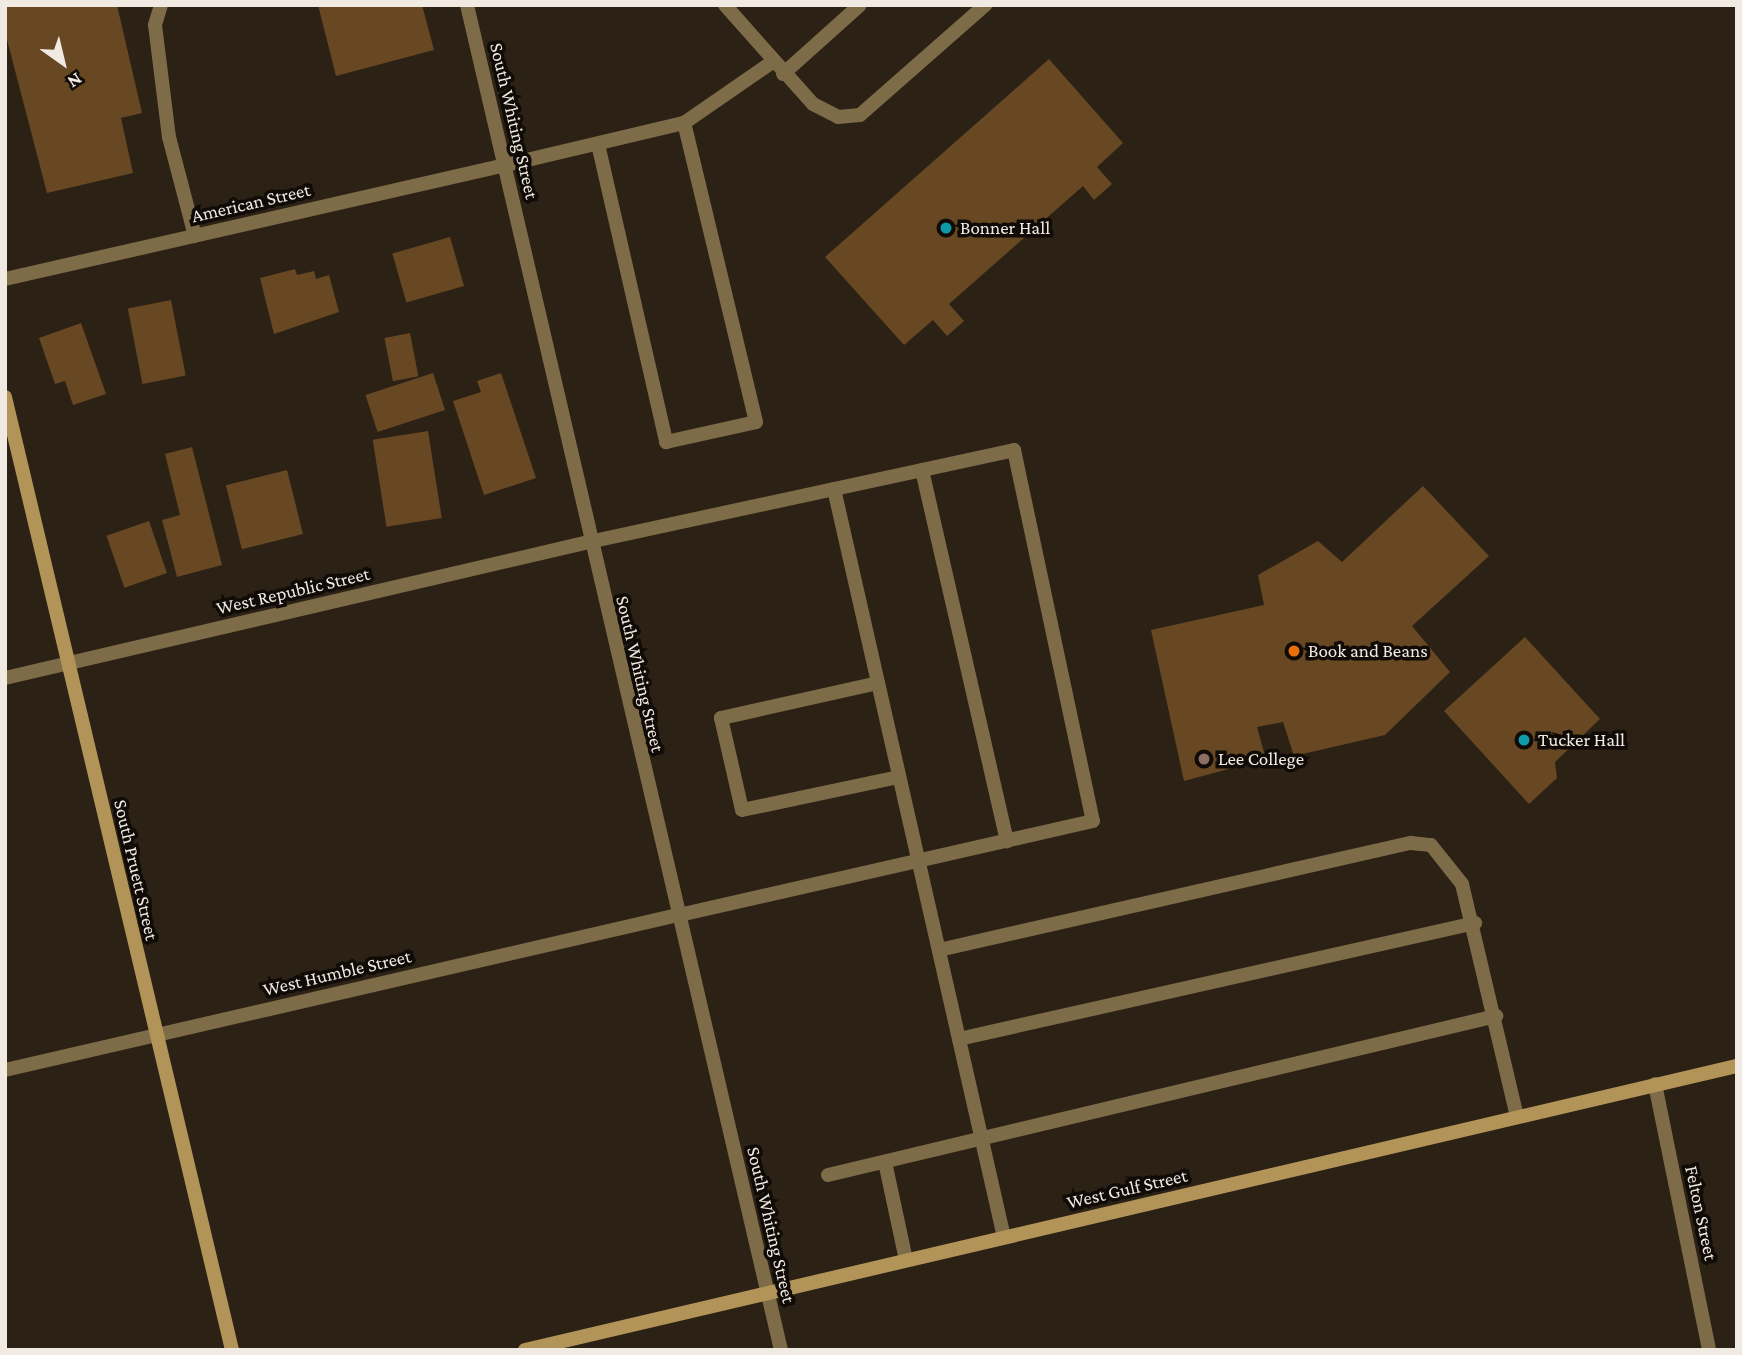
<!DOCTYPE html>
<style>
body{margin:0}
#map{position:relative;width:1742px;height:1355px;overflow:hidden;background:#2b2115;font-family:"Crimson Pro",serif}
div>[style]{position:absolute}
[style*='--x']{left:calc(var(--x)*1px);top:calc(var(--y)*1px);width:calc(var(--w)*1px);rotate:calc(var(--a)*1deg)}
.building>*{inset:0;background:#674822;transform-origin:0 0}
.lane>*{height:14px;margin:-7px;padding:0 7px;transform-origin:7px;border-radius:7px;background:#7e6b47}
.street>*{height:14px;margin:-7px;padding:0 7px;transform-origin:7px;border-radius:7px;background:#7e6b47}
.secondary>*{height:14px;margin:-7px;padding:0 7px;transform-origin:7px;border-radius:7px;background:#b39458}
.dots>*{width:19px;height:19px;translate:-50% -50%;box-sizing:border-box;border:4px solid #100b07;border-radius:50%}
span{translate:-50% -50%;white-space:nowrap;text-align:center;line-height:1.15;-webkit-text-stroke:7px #100b07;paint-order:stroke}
.street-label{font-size:19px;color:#f1eae2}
.poi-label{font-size:19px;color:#f1eae2}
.left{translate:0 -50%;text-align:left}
.frame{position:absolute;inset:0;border:7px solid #f1eae2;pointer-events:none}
.north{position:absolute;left:28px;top:28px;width:70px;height:70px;-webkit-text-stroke:5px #100b07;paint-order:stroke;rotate:146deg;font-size:19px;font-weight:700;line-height:28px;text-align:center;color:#f1eae2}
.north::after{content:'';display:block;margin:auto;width:24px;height:32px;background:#f1eae2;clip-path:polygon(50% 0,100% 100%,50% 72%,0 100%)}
</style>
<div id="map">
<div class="building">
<i style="clip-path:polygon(5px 5px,117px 5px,142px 113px,121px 118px,133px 173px,47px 193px,5px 32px)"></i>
<i style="clip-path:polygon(318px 5px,422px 5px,434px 50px,336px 76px)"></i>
<i style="clip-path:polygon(1049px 59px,1123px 143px,1097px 167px,1112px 184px,1094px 200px,1083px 186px,949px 304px,964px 321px,947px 336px,933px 320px,904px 345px,825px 257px)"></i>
<i style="left:450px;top:237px;width:51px;height:60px;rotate:74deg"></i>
<i style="clip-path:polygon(295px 269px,297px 275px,314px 271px,316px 279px,329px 275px,339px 312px,274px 334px,260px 278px)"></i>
<i style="left:171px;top:300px;width:77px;height:44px;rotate:79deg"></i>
<i style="clip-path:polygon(81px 323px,106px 394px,73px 405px,65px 381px,55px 384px,39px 338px)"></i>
<i style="left:410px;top:333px;width:44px;height:26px;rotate:79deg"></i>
<i style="left:433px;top:373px;width:39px;height:71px;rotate:72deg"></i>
<i style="clip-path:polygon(501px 373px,536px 478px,484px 495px,453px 401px,481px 392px,477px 381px)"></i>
<i style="left:428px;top:431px;width:88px;height:56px;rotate:81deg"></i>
<i style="clip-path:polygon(192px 447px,222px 565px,177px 577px,162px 520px,180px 515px,165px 454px)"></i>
<i style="left:287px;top:470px;width:66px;height:63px;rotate:76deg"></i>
<i style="clip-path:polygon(1423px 486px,1489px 556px,1412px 626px,1450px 672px,1385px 735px,1294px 756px,1283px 722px,1257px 727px,1266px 759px,1184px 781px,1151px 630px,1264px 605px,1258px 575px,1318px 541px,1342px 562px)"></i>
<i style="left:149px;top:521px;width:55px;height:45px;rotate:71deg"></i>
<i style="clip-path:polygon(1525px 637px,1600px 719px,1555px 762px,1557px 778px,1529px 804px,1444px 711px)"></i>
</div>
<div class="lane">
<i style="--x:161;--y:5;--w:21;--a:107"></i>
<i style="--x:155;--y:25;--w:113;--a:82.9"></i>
<i style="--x:169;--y:137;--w:102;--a:75.3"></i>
<i style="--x:725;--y:5;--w:132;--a:48.4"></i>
<i style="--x:813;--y:104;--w:28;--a:27"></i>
<i style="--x:838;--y:117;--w:22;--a:-5"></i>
<i style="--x:860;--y:115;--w:167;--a:-41.3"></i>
<i style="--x:783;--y:74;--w:103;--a:-41.9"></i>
<i style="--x:598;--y:144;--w:306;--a:77.1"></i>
<i style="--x:666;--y:442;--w:92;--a:-12.5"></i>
<i style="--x:756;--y:422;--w:308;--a:-103.5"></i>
<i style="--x:506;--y:165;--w:183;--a:-13.3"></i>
<i style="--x:684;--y:123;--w:106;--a:-34.6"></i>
<i style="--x:922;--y:470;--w:381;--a:77.1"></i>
<i style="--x:834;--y:489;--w:767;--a:77.2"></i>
<i style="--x:589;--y:542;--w:435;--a:-12.2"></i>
<i style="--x:1014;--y:450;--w:379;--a:78"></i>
<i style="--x:1093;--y:821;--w:426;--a:167.2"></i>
<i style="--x:878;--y:683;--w:161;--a:167.4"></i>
<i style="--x:721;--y:718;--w:94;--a:77.1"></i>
<i style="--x:742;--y:810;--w:160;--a:-11.9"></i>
<i style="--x:939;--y:950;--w:484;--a:-12.8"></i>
<i style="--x:1411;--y:843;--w:20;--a:6"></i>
<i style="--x:1431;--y:845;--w:50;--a:51.5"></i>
<i style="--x:1462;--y:884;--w:238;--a:76.7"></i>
<i style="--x:959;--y:1039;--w:529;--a:-12.67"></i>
<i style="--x:885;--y:1162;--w:100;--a:77.9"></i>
<i style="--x:828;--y:1175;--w:687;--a:-13.39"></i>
</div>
<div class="street">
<i style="--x:467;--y:5;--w:1381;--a:76.86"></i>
<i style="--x:5;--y:279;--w:514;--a:-12.82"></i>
<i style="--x:5;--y:678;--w:600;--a:-13.11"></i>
<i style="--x:5;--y:1070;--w:691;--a:-12.97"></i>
<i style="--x:1655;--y:1084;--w:271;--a:78.5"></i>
</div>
<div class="secondary">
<i style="--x:5;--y:397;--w:980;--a:76.6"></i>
<i style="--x:525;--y:1350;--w:1245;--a:-13.19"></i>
</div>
<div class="dots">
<i style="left:946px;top:228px;background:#0f9aa8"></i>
<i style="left:1294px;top:651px;background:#e8710a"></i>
<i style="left:1524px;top:740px;background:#0f9aa8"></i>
<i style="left:1204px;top:759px;background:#8d6e63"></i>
</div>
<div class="street-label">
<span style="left:514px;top:121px;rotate:77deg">South Whiting Street</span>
<span style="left:251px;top:203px;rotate:-13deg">American Street</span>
<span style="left:293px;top:591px;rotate:-13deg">West Republic Street</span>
<span style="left:640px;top:674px;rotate:77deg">South Whiting Street</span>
<span style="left:136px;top:870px;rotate:77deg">South Pruett Street</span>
<span style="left:337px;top:973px;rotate:-13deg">West Humble Street</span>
<span style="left:1127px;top:1189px;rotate:-13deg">West Gulf Street</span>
<span style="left:1701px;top:1213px;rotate:78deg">Felton Street</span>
<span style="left:771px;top:1225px;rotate:77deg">South Whiting Street</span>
</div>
<div class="poi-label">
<span class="left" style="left:960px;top:228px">Bonner Hall</span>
<span class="left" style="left:1308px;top:651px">Book and Beans</span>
<span class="left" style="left:1538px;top:740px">Tucker Hall</span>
<span class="left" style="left:1218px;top:759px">Lee College</span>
</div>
<div class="frame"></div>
<div class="north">N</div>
</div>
